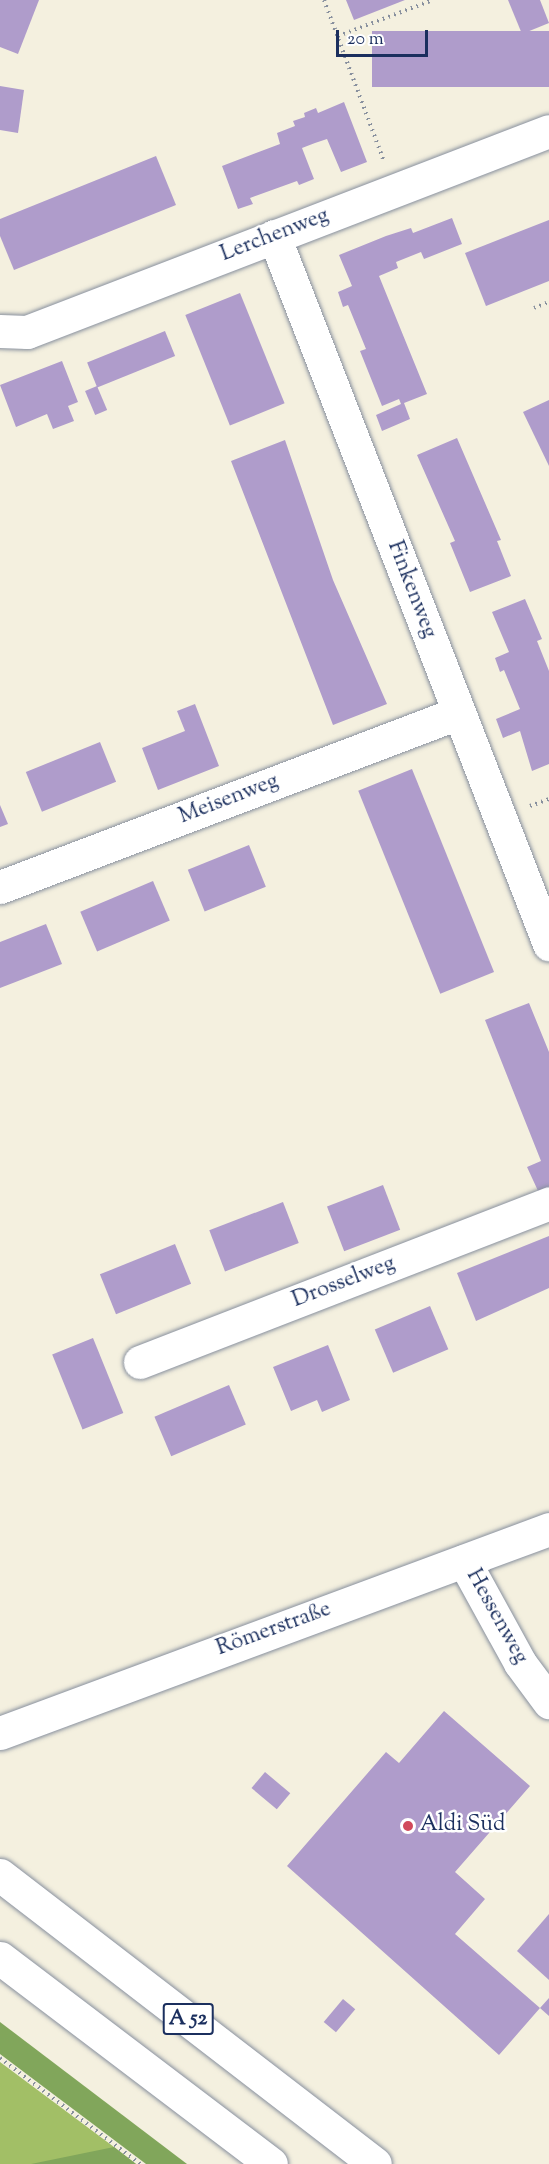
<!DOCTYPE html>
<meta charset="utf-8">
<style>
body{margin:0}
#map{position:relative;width:549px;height:2164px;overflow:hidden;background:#f4f0df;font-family:"Sorts Mill Goudy",serif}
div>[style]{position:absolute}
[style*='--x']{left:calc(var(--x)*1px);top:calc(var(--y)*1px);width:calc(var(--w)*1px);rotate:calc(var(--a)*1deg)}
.green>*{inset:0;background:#a2bf66}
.forest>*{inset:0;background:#81a65b}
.building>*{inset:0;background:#af9ccb;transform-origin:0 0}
.path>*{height:4px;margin-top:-2px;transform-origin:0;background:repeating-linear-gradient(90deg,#88909e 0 1.5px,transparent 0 6px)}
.roads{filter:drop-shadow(0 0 2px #88909e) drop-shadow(0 0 2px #88909e)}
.minor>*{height:33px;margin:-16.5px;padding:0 16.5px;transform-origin:16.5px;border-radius:16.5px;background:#fff}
.highway>*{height:33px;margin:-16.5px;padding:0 16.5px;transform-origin:16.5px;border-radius:16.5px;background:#fff}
.dots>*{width:16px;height:16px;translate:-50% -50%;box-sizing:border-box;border:3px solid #fff;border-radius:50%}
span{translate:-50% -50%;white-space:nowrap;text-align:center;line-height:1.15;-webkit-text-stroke:5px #fff;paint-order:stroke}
.shield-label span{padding:2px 4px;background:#fff;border:2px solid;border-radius:4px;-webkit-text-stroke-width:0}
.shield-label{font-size:21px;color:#1b2f5e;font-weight:700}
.street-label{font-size:22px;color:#1b2f5e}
.poi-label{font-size:22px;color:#1b2f5e}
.left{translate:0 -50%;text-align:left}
.scale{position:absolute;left:336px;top:30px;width:92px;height:27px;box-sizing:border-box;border:3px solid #1b2f5e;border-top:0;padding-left:8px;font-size:18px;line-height:21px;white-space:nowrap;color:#1b2f5e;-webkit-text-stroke:4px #fff;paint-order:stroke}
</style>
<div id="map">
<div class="green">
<i style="clip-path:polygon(0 2062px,114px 2147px,136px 2164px,0 2164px)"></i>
</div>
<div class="forest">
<i style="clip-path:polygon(0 2022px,187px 2164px,146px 2164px,0 2054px)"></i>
<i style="clip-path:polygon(114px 2147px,136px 2164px,31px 2164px)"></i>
</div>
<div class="building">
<i style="clip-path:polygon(0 0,39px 0,18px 54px,0 47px)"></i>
<i style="clip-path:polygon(346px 0,405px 0,354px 20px)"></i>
<i style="clip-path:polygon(508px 0,540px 0,549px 23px,522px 34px)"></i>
<i style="left:549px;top:31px;width:56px;height:177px;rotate:90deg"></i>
<i style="clip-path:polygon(0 86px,24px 90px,18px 133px,0 130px)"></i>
<i style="clip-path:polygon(344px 102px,367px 162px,341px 172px,327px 139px,315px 143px,302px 148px,314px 179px,299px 185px,297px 181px,250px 198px,253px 204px,238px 209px,222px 166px,280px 144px,277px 133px,295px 126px,293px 121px,305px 117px,304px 113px,316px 108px,318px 113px)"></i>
<i style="clip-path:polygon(156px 156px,176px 205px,14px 270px,0 236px,0 219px)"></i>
<i style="clip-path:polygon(452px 218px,462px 244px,424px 259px,421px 252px,396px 262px,398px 268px,379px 276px,427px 394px,404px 403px,410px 419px,382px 431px,376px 415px,401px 404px,399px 399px,382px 406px,360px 351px,366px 349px,348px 305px,343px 307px,338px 292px,352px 286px,339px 255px,386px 236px,411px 228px,413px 233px)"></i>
<i style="clip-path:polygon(549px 220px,549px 281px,486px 306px,465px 253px)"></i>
<i style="left:240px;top:293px;width:119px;height:59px;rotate:68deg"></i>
<i style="left:165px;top:331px;width:27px;height:84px;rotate:68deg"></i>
<i style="clip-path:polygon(62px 361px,78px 402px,68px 406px,74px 421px,53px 429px,47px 414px,16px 427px,0 385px)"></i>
<i style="left:97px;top:386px;width:26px;height:13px;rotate:67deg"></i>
<i style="clip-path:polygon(549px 400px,549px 466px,523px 412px)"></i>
<i style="clip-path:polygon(457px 438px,501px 540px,497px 541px,511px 576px,470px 592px,450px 543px,455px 541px,417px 455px)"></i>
<i style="clip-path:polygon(285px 440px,333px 580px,387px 704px,333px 725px,231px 461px)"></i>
<i style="clip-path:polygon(525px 599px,542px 639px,537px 641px,549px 671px,549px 764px,532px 771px,520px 731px,503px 738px,496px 719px,520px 709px,504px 670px,500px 672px,495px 658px,509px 652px,492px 612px)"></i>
<i style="clip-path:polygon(195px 704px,219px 766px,158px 790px,142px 748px,185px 731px,177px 711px)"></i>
<i style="left:100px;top:742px;width:43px;height:80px;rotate:68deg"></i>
<i style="left:412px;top:769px;width:219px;height:58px;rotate:68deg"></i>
<i style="clip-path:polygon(0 805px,8px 824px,0 827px)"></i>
<i style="left:249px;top:845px;width:45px;height:66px;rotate:68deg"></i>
<i style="left:153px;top:881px;width:43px;height:79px;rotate:67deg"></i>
<i style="clip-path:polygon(46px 924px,62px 964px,0 988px,0 942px)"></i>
<i style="clip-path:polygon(529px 1003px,549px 1052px,549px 1189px,539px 1193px,527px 1167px,541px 1161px,485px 1020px)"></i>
<i style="left:383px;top:1185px;width:48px;height:60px;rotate:69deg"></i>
<i style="left:283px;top:1202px;width:44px;height:79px;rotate:69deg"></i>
<i style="clip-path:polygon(549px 1236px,549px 1288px,476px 1321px,457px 1273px)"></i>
<i style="left:175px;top:1244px;width:43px;height:81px;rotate:68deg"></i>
<i style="left:430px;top:1306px;width:47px;height:60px;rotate:67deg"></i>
<i style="left:93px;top:1338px;width:81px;height:44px;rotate:68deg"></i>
<i style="clip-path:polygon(328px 1345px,350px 1400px,322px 1412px,317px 1400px,291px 1411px,273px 1367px)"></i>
<i style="left:229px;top:1385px;width:43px;height:81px;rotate:67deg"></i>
<i style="clip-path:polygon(444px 1711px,530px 1786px,455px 1872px,485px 1899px,455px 1934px,540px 2008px,549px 1998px,549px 2016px,540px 2008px,499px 2055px,287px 1866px,386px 1752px,399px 1763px)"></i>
<i style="left:265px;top:1772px;width:33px;height:21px;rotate:40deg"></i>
<i style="clip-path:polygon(549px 1914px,549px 1980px,517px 1951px)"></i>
<i style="left:343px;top:1999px;width:16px;height:30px;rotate:40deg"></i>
</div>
<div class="path">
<i style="--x:324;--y:0;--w:172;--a:69.6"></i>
<i style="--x:338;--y:36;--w:102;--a:-20.8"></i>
<i style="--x:534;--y:308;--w:16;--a:-22"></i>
<i style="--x:530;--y:806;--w:20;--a:-20"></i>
<i style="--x:0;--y:2058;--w:176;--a:37.1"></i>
</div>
<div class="roads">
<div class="minor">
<i style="--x:274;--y:236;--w:760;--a:68.77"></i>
<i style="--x:0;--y:331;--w:27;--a:2"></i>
<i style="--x:27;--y:332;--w:559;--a:-21.06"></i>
<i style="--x:0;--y:887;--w:490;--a:-20.8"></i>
<i style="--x:140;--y:1362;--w:439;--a:-21.2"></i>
<i style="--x:464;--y:1561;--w:116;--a:61.2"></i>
<i style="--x:520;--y:1663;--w:49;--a:53.4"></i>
<i style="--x:0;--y:1733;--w:586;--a:-20.38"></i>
</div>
<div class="highway">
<i style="--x:0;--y:1875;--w:473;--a:37.6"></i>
<i style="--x:0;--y:1958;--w:340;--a:37.2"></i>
</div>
</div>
<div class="dots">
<i style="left:408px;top:1826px;background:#d1495b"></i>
</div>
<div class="shield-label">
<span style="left:188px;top:2019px">A 52</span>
</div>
<div class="street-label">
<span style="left:275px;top:236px;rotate:-21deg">Lerchenweg</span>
<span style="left:411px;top:590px;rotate:69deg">Finkenweg</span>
<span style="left:229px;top:800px;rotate:-21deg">Meisenweg</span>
<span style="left:344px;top:1283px;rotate:-21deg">Drosselweg</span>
<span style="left:496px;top:1617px;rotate:61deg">Hessenweg</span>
<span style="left:274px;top:1630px;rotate:-20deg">Römerstraße</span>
</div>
<div class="poi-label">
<span class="left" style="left:420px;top:1826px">Aldi Süd</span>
</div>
<div class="scale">20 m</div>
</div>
